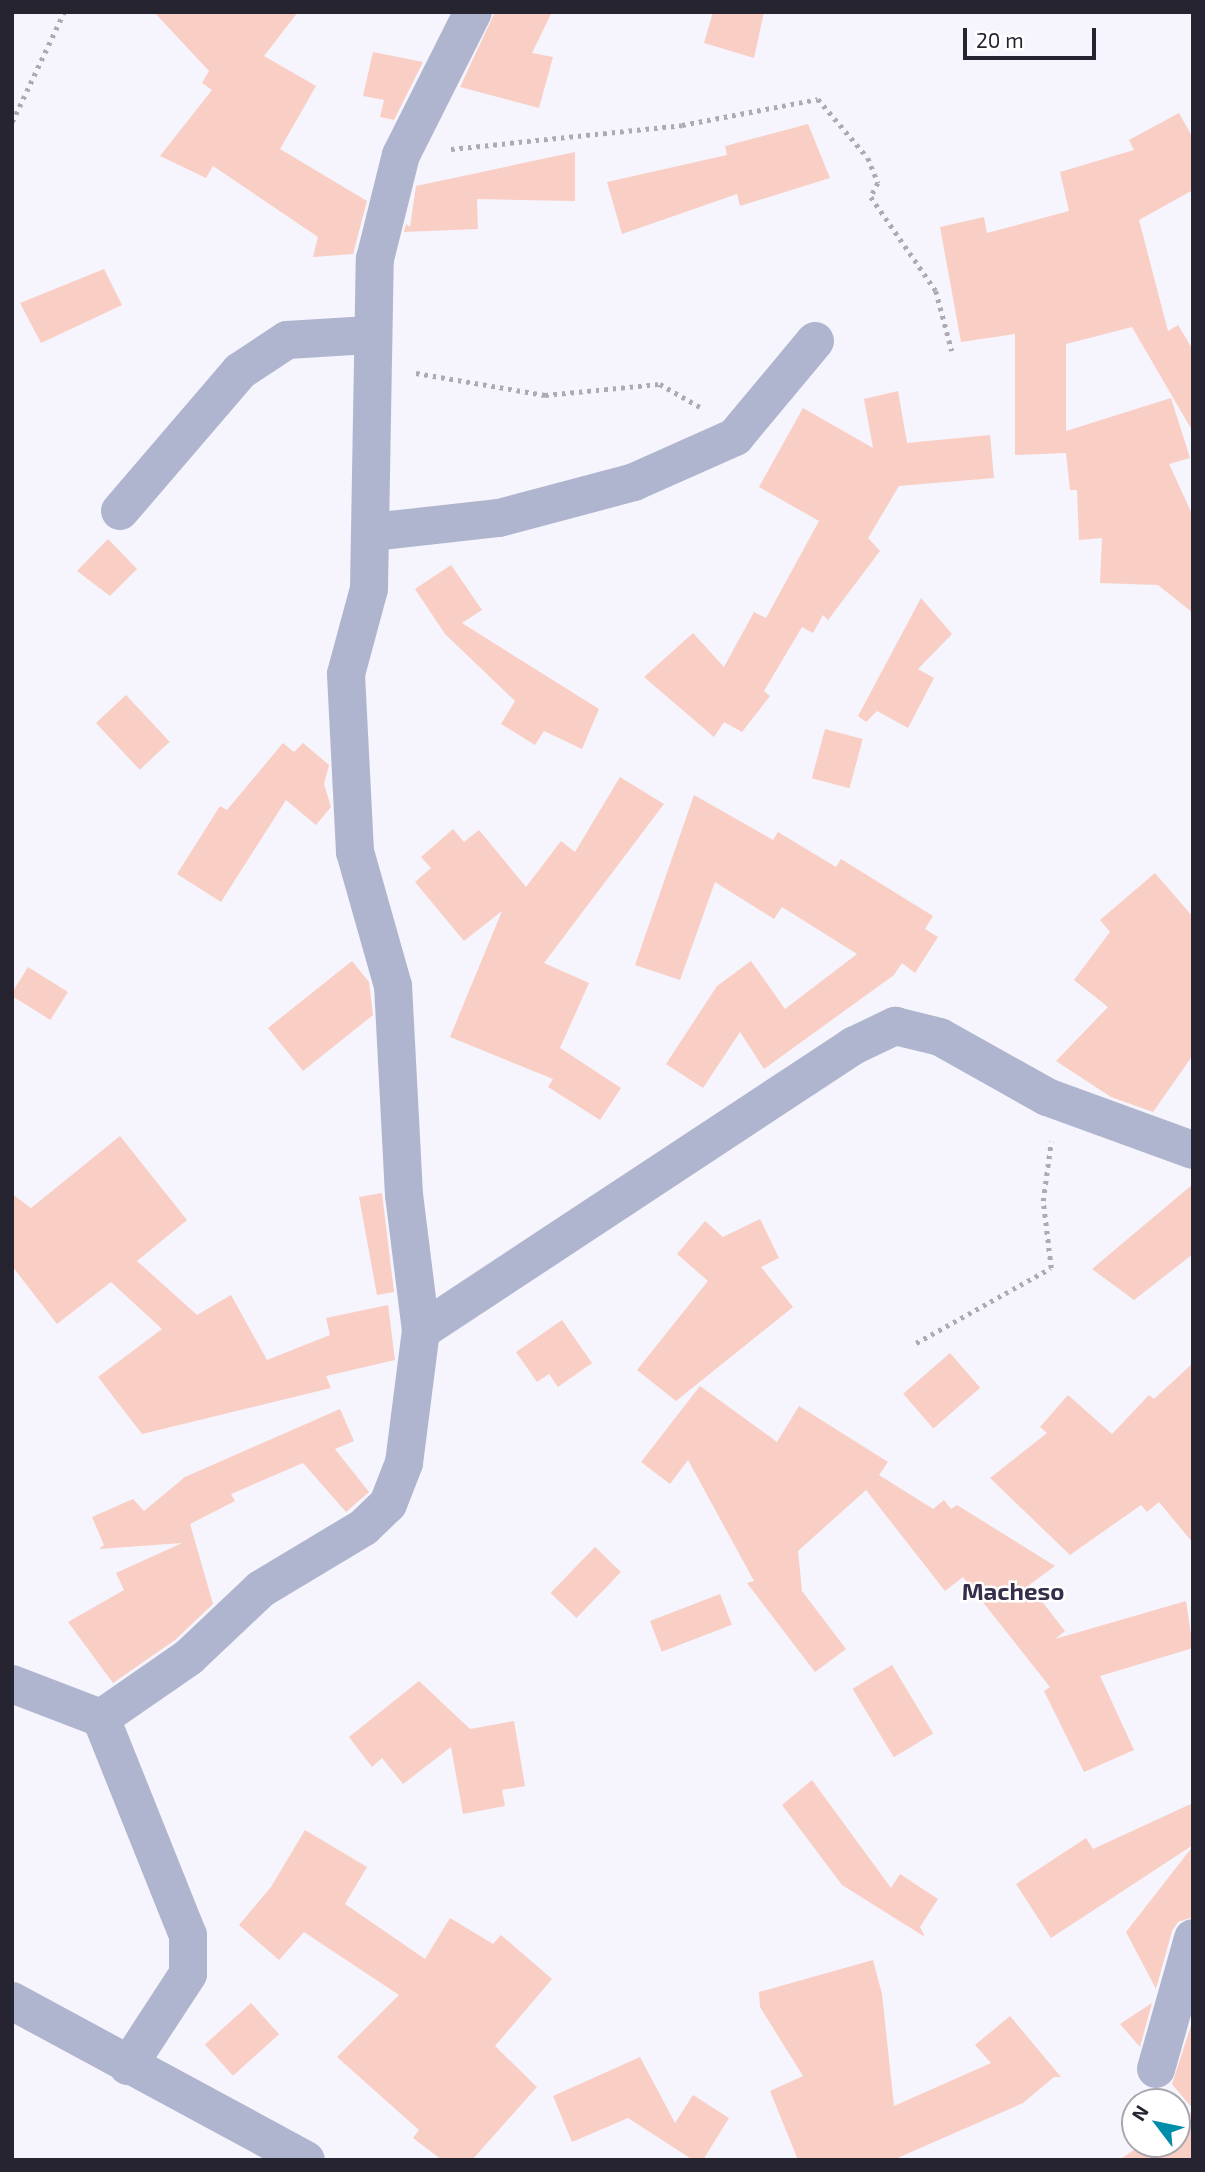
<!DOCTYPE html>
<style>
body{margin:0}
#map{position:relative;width:1205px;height:2172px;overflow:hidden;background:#f6f4fc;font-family:"Exo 2",sans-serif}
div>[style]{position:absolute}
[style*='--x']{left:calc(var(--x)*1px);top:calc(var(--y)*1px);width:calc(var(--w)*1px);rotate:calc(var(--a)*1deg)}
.building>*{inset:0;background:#f9cfc5;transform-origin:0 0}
.path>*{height:4.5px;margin-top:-2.25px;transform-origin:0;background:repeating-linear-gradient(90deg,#adaab4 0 3.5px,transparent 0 8.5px)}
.minor>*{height:38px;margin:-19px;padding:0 19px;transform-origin:19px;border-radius:19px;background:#afb5cf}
span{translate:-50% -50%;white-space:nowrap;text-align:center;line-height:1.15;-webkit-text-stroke:5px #fff;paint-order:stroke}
.quarter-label{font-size:24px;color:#362e4a;font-weight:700}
.frame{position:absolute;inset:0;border:14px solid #272431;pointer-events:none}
.north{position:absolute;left:1121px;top:2088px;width:70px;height:70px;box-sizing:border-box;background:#fff;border:2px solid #a9a7ad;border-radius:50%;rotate:302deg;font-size:19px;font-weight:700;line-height:28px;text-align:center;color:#272431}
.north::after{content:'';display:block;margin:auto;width:24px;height:32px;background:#008daa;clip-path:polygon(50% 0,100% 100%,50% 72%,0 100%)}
.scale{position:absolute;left:963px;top:28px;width:133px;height:32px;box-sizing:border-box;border:4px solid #272431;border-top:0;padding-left:9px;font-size:21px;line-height:24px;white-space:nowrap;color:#272431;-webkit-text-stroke:5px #fff;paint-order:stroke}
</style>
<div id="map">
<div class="building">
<i style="clip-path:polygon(154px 12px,298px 12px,264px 56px,316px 86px,280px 149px,367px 201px,353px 254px,313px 257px,318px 237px,213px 166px,206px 178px,160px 156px,212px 90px,202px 83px,209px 71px)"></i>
<i style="clip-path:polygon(495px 12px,552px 12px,532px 53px,553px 57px,539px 108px,460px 87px)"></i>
<i style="clip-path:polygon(713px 12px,764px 12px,754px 58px,704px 43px)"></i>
<i style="clip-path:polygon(373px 52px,423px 62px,394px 120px,380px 117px,384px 100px,363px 96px)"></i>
<i style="clip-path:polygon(1179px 113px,1193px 138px,1193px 190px,1139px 220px,1168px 331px,1178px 325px,1193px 350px,1193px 432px,1132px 327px,1066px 344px,1066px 431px,1171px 398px,1190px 458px,1169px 464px,1193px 516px,1193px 613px,1158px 585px,1100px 583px,1102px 538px,1079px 540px,1077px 490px,1070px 490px,1066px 453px,1015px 455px,1015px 334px,961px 342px,940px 227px,984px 217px,987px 233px,1069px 211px,1060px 172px,1134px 150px,1129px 140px)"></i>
<i style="clip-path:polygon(808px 124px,830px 178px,740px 206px,737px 194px,622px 234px,607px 182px,727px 155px,725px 146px)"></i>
<i style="clip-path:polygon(575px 152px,575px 201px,477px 199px,478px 229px,404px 232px,406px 224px,410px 227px,416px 186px)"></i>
<i style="clip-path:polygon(104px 269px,122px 305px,41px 343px,20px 303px)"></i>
<i style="clip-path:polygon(898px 391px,907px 443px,990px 435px,994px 478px,899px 486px,868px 538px,880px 551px,828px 620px,823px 615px,813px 633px,802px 627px,764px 691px,770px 696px,742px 732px,724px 722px,714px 737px,644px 677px,693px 633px,724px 667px,754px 612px,766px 618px,819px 521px,759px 487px,803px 408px,873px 448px,864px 399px)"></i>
<i style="clip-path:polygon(108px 539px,137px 569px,110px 596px,77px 571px)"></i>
<i style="clip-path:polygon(451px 565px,482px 610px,462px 623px,599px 709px,582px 749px,544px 731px,535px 745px,501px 724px,515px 701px,445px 634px,415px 589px)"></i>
<i style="clip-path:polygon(921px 598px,952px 634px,918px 669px,934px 678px,908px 728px,877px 711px,866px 722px,858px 716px)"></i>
<i style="left:126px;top:695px;width:64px;height:41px;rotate:47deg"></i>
<i style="left:825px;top:729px;width:39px;height:51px;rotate:15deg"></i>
<i style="clip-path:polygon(283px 743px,294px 752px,303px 743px,329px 765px,324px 784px,331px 807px,316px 825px,286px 800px,221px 902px,177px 874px,220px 806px,227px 810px)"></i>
<i style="clip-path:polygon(620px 777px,664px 804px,544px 963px,589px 983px,560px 1048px,621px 1088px,600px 1120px,548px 1087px,553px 1079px,450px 1037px,502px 911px,464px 941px,415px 882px,431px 868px,421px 857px,453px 829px,464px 842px,479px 830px,526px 887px,561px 841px,575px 852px)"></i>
<i style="clip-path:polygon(694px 795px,773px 840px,778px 832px,836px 867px,841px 859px,933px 916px,925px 929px,938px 937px,915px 973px,902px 963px,894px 975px,764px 1069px,740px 1032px,703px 1088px,666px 1064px,717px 986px,751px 961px,785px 1009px,857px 954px,782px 907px,774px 919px,715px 882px,680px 980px,635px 965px)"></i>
<i style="clip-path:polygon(1155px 873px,1193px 917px,1193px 1055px,1153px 1112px,1111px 1097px,1056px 1061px,1108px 1007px,1074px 980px,1110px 932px,1100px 920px)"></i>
<i style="clip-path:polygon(352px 961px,369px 982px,373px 1015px,303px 1071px,268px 1028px)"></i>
<i style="left:28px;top:967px;width:47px;height:33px;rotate:32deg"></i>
<i style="clip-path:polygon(120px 1136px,187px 1220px,137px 1261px,197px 1315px,231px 1295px,267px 1360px,330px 1335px,326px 1318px,388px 1305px,395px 1360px,326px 1376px,331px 1388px,142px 1434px,98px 1377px,162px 1329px,111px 1282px,57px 1324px,12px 1266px,12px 1194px,31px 1208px)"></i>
<i style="clip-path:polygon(1193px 1184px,1193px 1254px,1134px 1300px,1092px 1269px)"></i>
<i style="clip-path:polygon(382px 1193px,394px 1292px,377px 1295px,359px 1197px)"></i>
<i style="clip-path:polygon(760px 1219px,779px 1258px,761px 1267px,793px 1307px,676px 1401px,637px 1370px,708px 1281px,677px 1254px,705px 1221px,723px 1237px)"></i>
<i style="clip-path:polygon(562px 1320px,592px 1363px,558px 1387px,549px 1374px,537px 1382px,516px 1352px)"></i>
<i style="left:950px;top:1353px;width:46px;height:62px;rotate:49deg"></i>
<i style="clip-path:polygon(1193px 1363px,1193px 1543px,1159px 1502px,1147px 1512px,1141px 1505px,1070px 1555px,990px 1478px,1047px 1433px,1040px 1427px,1068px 1395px,1112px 1434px,1149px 1395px,1154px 1399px)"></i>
<i style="clip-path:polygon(700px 1386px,777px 1442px,799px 1406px,888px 1462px,879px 1475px,933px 1509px,944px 1500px,951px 1509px,957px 1505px,1055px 1566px,1029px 1585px,1065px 1631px,1055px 1639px,1186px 1601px,1193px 1648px,1100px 1676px,1134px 1750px,1084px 1772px,1044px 1691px,1050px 1687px,963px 1577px,945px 1591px,866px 1490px,798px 1551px,802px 1591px,846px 1649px,815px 1672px,747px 1583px,754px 1581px,688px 1460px,670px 1484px,641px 1462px)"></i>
<i style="clip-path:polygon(340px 1409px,354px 1441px,335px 1449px,369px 1492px,346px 1512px,303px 1463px,231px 1494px,235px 1501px,190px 1524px,213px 1604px,175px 1640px,113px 1683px,68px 1622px,124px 1590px,116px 1573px,182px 1543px,99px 1549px,104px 1545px,92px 1517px,133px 1499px,144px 1511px,185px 1477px)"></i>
<i style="left:595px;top:1547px;width:36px;height:64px;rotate:44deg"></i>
<i style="left:720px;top:1594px;width:33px;height:75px;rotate:69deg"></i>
<i style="left:892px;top:1665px;width:80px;height:46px;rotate:59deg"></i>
<i style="clip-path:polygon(419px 1681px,470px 1729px,514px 1721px,525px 1786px,502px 1790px,505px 1806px,463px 1814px,451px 1747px,403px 1784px,382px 1758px,372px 1767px,349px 1737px)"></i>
<i style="clip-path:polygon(812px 1780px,891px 1888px,900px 1874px,938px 1899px,920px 1927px,925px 1937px,842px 1885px,782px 1805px)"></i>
<i style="clip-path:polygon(1193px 1803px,1193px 1845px,1051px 1938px,1016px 1884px,1086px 1838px,1093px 1849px)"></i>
<i style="clip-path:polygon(305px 1830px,367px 1867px,345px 1904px,425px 1959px,450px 1918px,493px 1944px,501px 1935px,552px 1979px,495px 2046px,537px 2087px,472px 2160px,442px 2160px,413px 2138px,419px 2130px,337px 2057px,399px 1995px,304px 1932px,279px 1960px,239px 1925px,271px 1887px)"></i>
<i style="clip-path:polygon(1193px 1846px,1193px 1917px,1178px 1922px,1172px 1931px,1156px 1989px,1126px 1932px)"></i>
<i style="clip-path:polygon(873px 1960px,882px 1994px,894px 2106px,991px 2063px,975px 2045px,1010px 2016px,1061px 2077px,1054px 2077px,1023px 2103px,893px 2160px,798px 2160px,770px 2091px,803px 2076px,760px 2007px,759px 1992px)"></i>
<i style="left:251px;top:2003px;width:42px;height:62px;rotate:48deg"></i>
<i style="clip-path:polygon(1152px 2003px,1140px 2047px,1120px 2024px)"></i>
<i style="clip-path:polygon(1193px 2019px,1193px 2109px,1172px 2084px)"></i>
<i style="clip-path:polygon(640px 2057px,675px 2123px,693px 2095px,729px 2118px,703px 2160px,693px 2160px,628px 2118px,572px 2142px,553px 2096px)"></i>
<i style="clip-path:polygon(1193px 2111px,1193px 2160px,1119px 2160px,1143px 2144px,1177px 2144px,1177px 2121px)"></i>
</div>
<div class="path">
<i style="--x:12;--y:122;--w:122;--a:-64.7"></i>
<i style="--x:451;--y:149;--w:232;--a:-5.9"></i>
<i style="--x:682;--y:125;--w:138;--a:-10.8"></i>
<i style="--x:818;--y:99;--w:77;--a:49.7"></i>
<i style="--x:868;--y:158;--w:27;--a:68"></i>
<i style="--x:878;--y:183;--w:16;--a:117"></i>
<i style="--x:871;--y:197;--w:114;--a:55.3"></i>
<i style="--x:936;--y:291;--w:62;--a:75.1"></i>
<i style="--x:416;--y:373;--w:131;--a:9.7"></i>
<i style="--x:545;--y:395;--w:116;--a:-5.5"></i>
<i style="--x:660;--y:384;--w:46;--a:29.9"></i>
<i style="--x:916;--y:1343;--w:154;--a:-29.1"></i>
<i style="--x:1051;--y:1268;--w:67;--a:-96.8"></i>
<i style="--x:1043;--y:1201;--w:60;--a:-82.3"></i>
</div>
<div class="minor">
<i style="--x:120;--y:511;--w:184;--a:-49.4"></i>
<i style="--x:240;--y:371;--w:56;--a:-33.4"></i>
<i style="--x:287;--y:340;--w:82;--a:-3.5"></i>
<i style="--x:372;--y:532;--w:128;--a:-6.3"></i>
<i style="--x:499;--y:518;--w:140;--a:-14.9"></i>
<i style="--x:634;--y:482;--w:111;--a:-24"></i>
<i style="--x:735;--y:437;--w:125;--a:-50.2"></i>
<i style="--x:421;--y:1331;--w:518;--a:-33.41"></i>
<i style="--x:853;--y:1046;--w:47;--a:-25.5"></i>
<i style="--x:895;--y:1026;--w:46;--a:13.7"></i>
<i style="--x:940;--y:1037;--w:123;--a:29.3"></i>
<i style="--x:1047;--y:1097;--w:155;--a:20"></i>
<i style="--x:12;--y:1684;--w:95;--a:20.9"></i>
<i style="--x:101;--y:1718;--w:234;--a:68.2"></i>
<i style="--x:188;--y:1935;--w:39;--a:90"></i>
<i style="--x:188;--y:1974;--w:110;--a:123.1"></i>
<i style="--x:101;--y:1718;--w:107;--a:-34.7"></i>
<i style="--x:189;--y:1657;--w:99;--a:-43.4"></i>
<i style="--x:261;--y:1589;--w:120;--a:-31"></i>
<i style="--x:364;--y:1527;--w:33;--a:-44"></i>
<i style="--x:388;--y:1504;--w:44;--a:-68.7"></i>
<i style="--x:404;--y:1463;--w:133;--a:-82.7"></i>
<i style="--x:421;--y:1331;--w:137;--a:-97.1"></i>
<i style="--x:404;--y:1195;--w:209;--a:-93"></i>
<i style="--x:393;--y:986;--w:139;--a:-105.8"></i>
<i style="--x:355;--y:852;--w:178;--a:-92.9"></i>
<i style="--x:346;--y:674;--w:88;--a:-74.9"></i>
<i style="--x:369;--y:589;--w:330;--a:-89"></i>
<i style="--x:375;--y:259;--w:107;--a:-76"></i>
<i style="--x:401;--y:155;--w:160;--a:-63.3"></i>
<i style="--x:12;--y:2001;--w:334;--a:28.4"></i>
<i style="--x:1156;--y:2069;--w:136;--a:-74.2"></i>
</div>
<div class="quarter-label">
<span style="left:1013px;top:1591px">Macheso</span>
</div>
<div class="frame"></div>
<div class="north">N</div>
<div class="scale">20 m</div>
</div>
